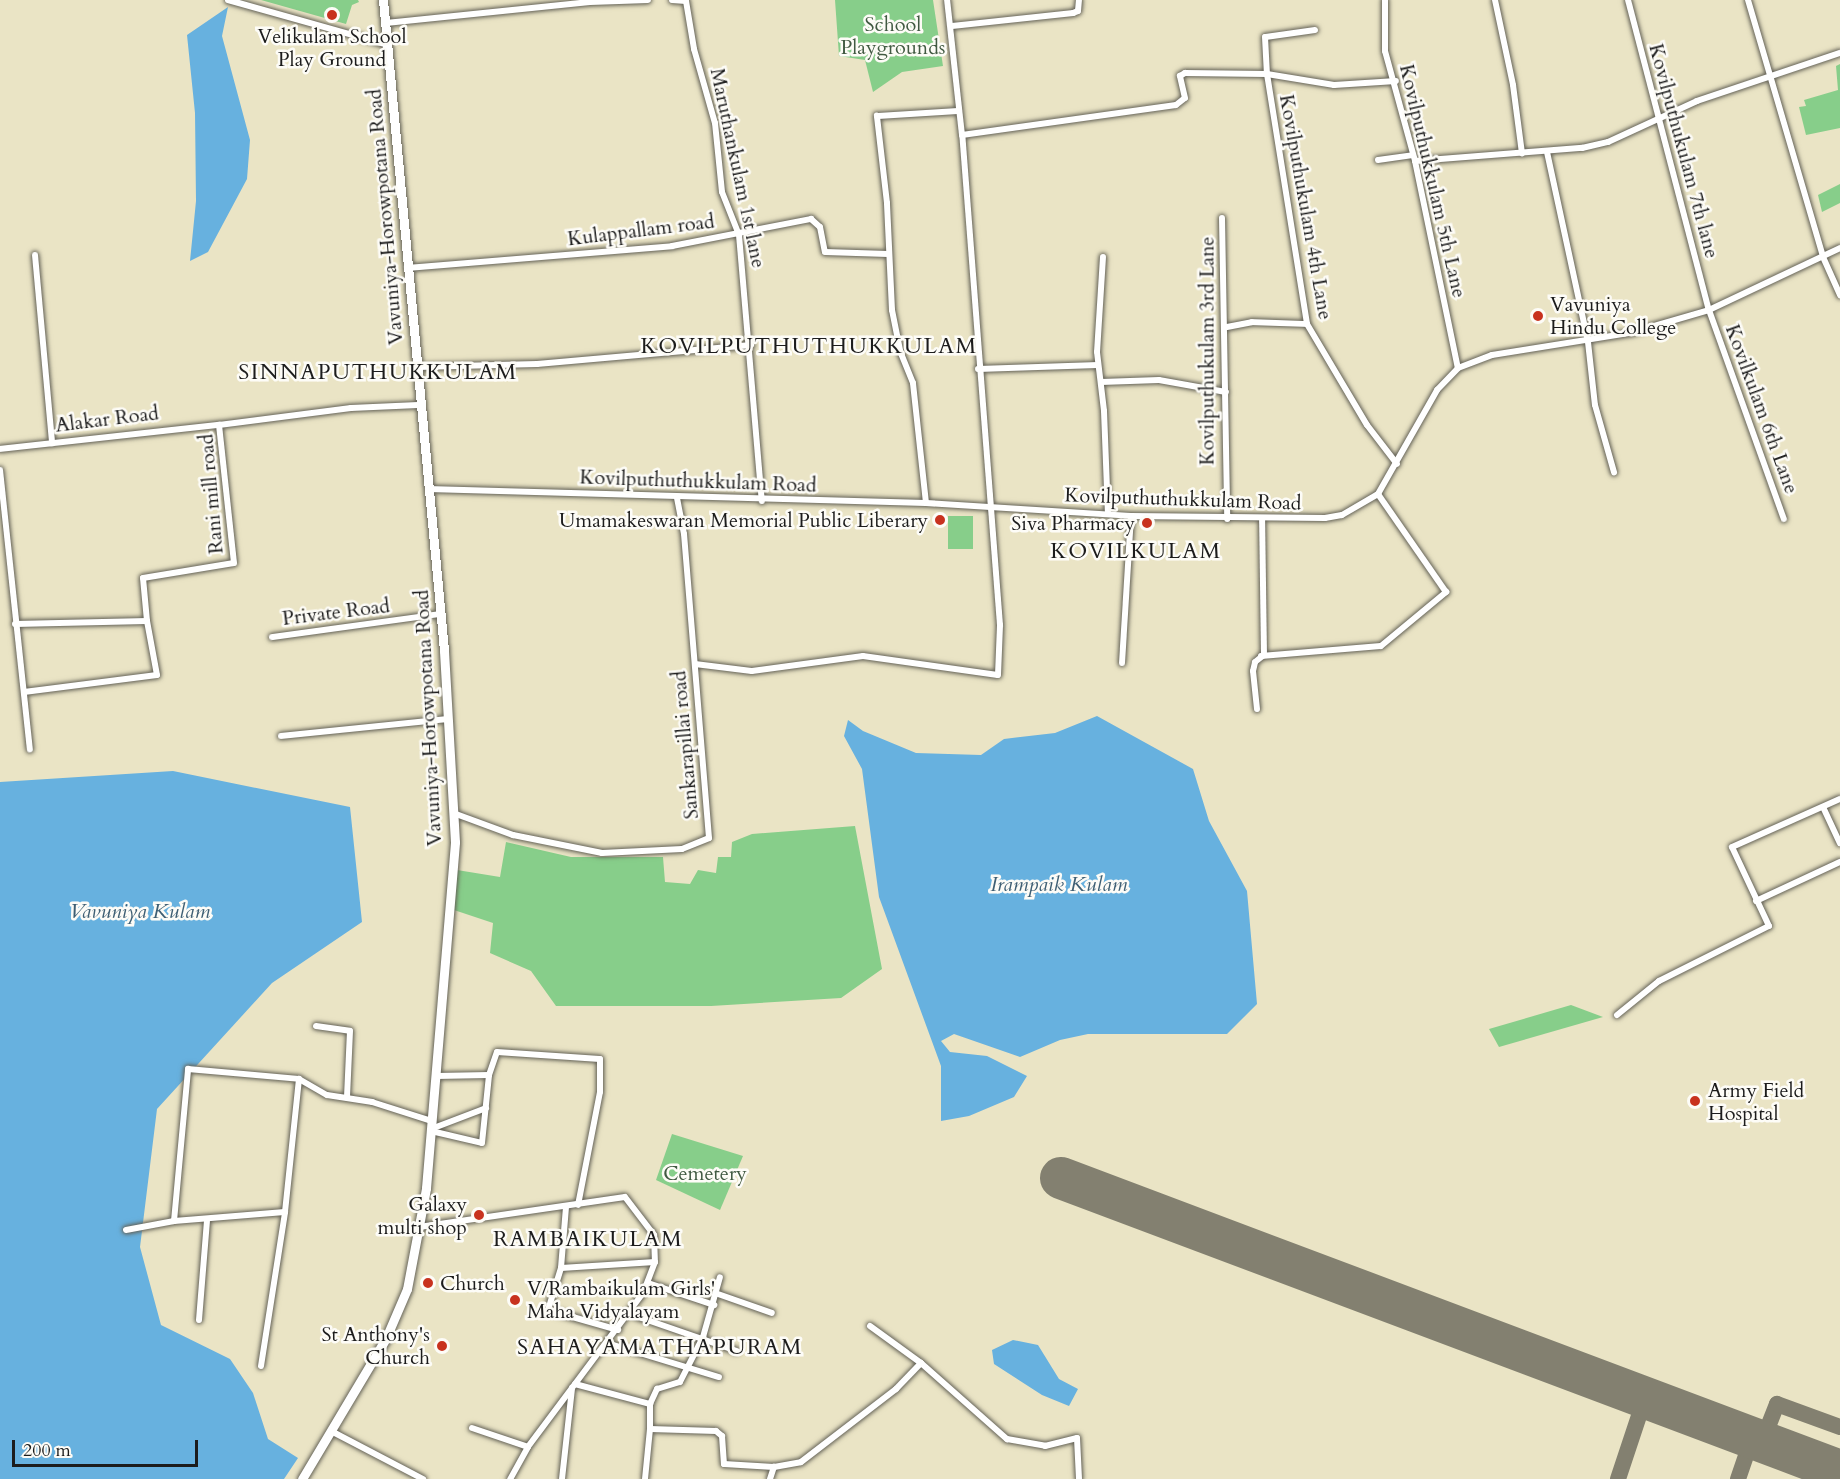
<!DOCTYPE html>
<style>
body{margin:0}
#map{position:relative;width:1840px;height:1479px;overflow:hidden;background:#eae4c5;font-family:Cardo,serif}
div>[style]{position:absolute}
[style*='--x']{left:calc(var(--x)*1px);top:calc(var(--y)*1px);width:calc(var(--w)*1px);rotate:calc(var(--a)*1deg)}
.green>*{inset:0;background:#87ce8a;transform-origin:0 0}
.water>*{inset:0;background:#67b1df}
.taxiway>*{height:16px;margin:-8px;padding:0 8px;transform-origin:8px;border-radius:8px;background:#838070}
.runway>*{height:42px;margin:-21px;padding:0 21px;transform-origin:21px;border-radius:21px;background:#838070}
.roads{filter:drop-shadow(0 0 2px #646257) drop-shadow(0 0 2px #646257)}
.minor>*{height:6px;margin:-3px;padding:0 3px;transform-origin:3px;border-radius:3px;background:#fff}
.highway>*{height:9px;margin:-4.5px;padding:0 4.5px;transform-origin:4.5px;border-radius:4.5px;background:#fff}
.dots>*{width:16px;height:16px;translate:-50% -50%;box-sizing:border-box;border:3px solid #fdfcf7;border-radius:50%}
span{translate:-50% -50%;white-space:nowrap;text-align:center;line-height:1.15;-webkit-text-stroke:5px #fdfcf7;paint-order:stroke}
.park-label{font-size:20px;color:#415a42}
.poi-label{font-size:20px;color:#1c1c1c}
.left{translate:0 -50%;text-align:left}
.right{translate:-100% -50%;text-align:right}
.street-label{font-size:20px;color:#1c1c1c}
.water-label{font-size:21px;color:#3e5f74;font-style:italic}
.quarter-label{font-size:22px;color:#1c1c1c;letter-spacing:1.5px}
.scale{position:absolute;left:12px;top:1440px;width:186px;height:27px;box-sizing:border-box;border:3px solid #1c1c1c;border-top:0;padding-left:8px;font-size:18px;line-height:21px;white-space:nowrap;color:#1c1c1c;-webkit-text-stroke:4px #fdfcf7;paint-order:stroke}
</style>
<div id="map">
<div class="green">
<i style="clip-path:polygon(261px 0,358px 0,359px 2px,352px 5px,346px 24px)"></i>
<i style="clip-path:polygon(835px 0,933px 0,943px 66px,902px 72px,873px 92px,865px 60px,839px 56px)"></i>
<i style="clip-path:polygon(1840px 64px,1840px 128px,1806px 135px,1799px 107px,1806px 106px,1804px 100px,1838px 90px,1836px 66px)"></i>
<i style="clip-path:polygon(1840px 184px,1840px 203px,1822px 212px,1818px 195px)"></i>
<i style="left:948px;top:516px;width:25px;height:33px"></i>
<i style="clip-path:polygon(855px 826px,882px 969px,841px 998px,711px 1006px,556px 1006px,531px 971px,490px 953px,493px 923px,454px 910px,457px 870px,500px 877px,506px 842px,571px 857px,663px 857px,665px 882px,690px 884px,698px 870px,716px 873px,718px 857px,731px 857px,732px 842px,752px 834px)"></i>
<i style="clip-path:polygon(1571px 1005px,1603px 1017px,1499px 1047px,1489px 1029px)"></i>
<i style="clip-path:polygon(672px 1134px,743px 1156px,720px 1210px,656px 1180px)"></i>
</div>
<div class="water">
<i style="clip-path:polygon(228px 7px,222px 36px,250px 140px,247px 179px,208px 252px,190px 261px,196px 201px,195px 113px,187px 35px)"></i>
<i style="clip-path:polygon(1097px 716px,1193px 769px,1209px 821px,1247px 891px,1257px 1004px,1227px 1034px,1088px 1034px,1060px 1040px,1020px 1057px,954px 1034px,941px 1041px,950px 1052px,987px 1056px,1027px 1076px,1014px 1097px,969px 1116px,941px 1121px,941px 1066px,879px 897px,862px 769px,844px 736px,848px 720px,863px 731px,916px 753px,981px 755px,1004px 739px,1055px 733px)"></i>
<i style="clip-path:polygon(173px 771px,350px 807px,362px 922px,272px 983px,157px 1109px,140px 1247px,161px 1325px,230px 1359px,253px 1393px,268px 1439px,298px 1458px,284px 1479px,0 1479px,0 782px)"></i>
<i style="clip-path:polygon(1013px 1340px,1038px 1345px,1059px 1379px,1078px 1389px,1069px 1406px,1042px 1395px,994px 1364px,992px 1350px)"></i>
</div>
<div class="taxiway">
<i style="--x:1762;--y:1442;--w:41;--a:-68.5"></i>
<i style="--x:1777;--y:1404;--w:67;--a:20.1"></i>
<i style="--x:1618;--y:1479;--w:85;--a:-71.6"></i>
<i style="--x:1738;--y:1479;--w:43;--a:-71.1"></i>
</div>
<div class="runway">
<i style="--x:1061;--y:1178;--w:832;--a:20.61"></i>
</div>
<div class="roads">
<div class="minor">
<i style="--x:228;--y:0;--w:166;--a:15.7"></i>
<i style="--x:672;--y:0;--w:14;--a:4"></i>
<i style="--x:686;--y:1;--w:49;--a:80.5"></i>
<i style="--x:694;--y:49;--w:77;--a:74.2"></i>
<i style="--x:715;--y:123;--w:69;--a:84.2"></i>
<i style="--x:722;--y:192;--w:46;--a:68.4"></i>
<i style="--x:739;--y:235;--w:267;--a:85.1"></i>
<i style="--x:1385;--y:0;--w:51;--a:90"></i>
<i style="--x:1385;--y:51;--w:114;--a:74.7"></i>
<i style="--x:1415;--y:161;--w:211;--a:78.3"></i>
<i style="--x:1495;--y:0;--w:87;--a:78"></i>
<i style="--x:1513;--y:85;--w:69;--a:82.5"></i>
<i style="--x:1628;--y:0;--w:320;--a:75.4"></i>
<i style="--x:1709;--y:310;--w:222;--a:70.3"></i>
<i style="--x:1748;--y:0;--w:268;--a:73.7"></i>
<i style="--x:1823;--y:257;--w:42;--a:65.9"></i>
<i style="--x:386;--y:23;--w:205;--a:-5.9"></i>
<i style="--x:590;--y:2;--w:58;--a:-2"></i>
<i style="--x:952;--y:26;--w:122;--a:-6.1"></i>
<i style="--x:1073;--y:13;--w:5;--a:-22"></i>
<i style="--x:1078;--y:11;--w:11;--a:-85"></i>
<i style="--x:1315;--y:30;--w:50;--a:172"></i>
<i style="--x:1265;--y:37;--w:37;--a:87"></i>
<i style="--x:1267;--y:74;--w:253;--a:80.9"></i>
<i style="--x:1307;--y:324;--w:117;--a:59.3"></i>
<i style="--x:1367;--y:425;--w:49;--a:52.4"></i>
<i style="--x:962;--y:135;--w:216;--a:-8"></i>
<i style="--x:1176;--y:105;--w:11;--a:-38"></i>
<i style="--x:1185;--y:98;--w:23;--a:-103"></i>
<i style="--x:1180;--y:76;--w:6;--a:-31"></i>
<i style="--x:1185;--y:73;--w:82;--a:0.7"></i>
<i style="--x:1267;--y:74;--w:68;--a:9.3"></i>
<i style="--x:1334;--y:85;--w:62;--a:-3.7"></i>
<i style="--x:1547;--y:152;--w:194;--a:77.8"></i>
<i style="--x:1588;--y:342;--w:63;--a:83.7"></i>
<i style="--x:1595;--y:405;--w:70;--a:74.2"></i>
<i style="--x:1378;--y:160;--w:35;--a:-8"></i>
<i style="--x:1415;--y:161;--w:168;--a:-4.5"></i>
<i style="--x:1582;--y:148;--w:27;--a:-13"></i>
<i style="--x:1608;--y:142;--w:98;--a:-24.7"></i>
<i style="--x:1697;--y:101;--w:151;--a:-18.6"></i>
<i style="--x:1222;--y:218;--w:301;--a:89"></i>
<i style="--x:35;--y:255;--w:189;--a:84.8"></i>
<i style="--x:1103;--y:257;--w:95;--a:93.6"></i>
<i style="--x:1097;--y:352;--w:59;--a:83.2"></i>
<i style="--x:1104;--y:411;--w:103;--a:87.8"></i>
<i style="--x:407;--y:268;--w:266;--a:-4.7"></i>
<i style="--x:672;--y:246;--w:142;--a:-11"></i>
<i style="--x:811;--y:219;--w:12;--a:42"></i>
<i style="--x:820;--y:227;--w:25;--a:79"></i>
<i style="--x:825;--y:252;--w:63;--a:1.8"></i>
<i style="--x:1227;--y:327;--w:25;--a:-11"></i>
<i style="--x:1252;--y:322;--w:55;--a:2.1"></i>
<i style="--x:417;--y:367;--w:120;--a:-1.4"></i>
<i style="--x:537;--y:364;--w:215;--a:-5.1"></i>
<i style="--x:978;--y:369;--w:120;--a:-1.9"></i>
<i style="--x:1101;--y:382;--w:58;--a:-2"></i>
<i style="--x:1159;--y:380;--w:68;--a:10.2"></i>
<i style="--x:0;--y:449;--w:220;--a:-6.3"></i>
<i style="--x:0;--y:470;--w:281;--a:83.9"></i>
<i style="--x:428;--y:489;--w:498;--a:1.6"></i>
<i style="--x:926;--y:503;--w:205;--a:3.6"></i>
<i style="--x:1131;--y:516;--w:194;--a:0.6"></i>
<i style="--x:1325;--y:518;--w:17;--a:-10"></i>
<i style="--x:1342;--y:515;--w:42;--a:-30.3"></i>
<i style="--x:1378;--y:494;--w:120;--a:-60.4"></i>
<i style="--x:1437;--y:390;--w:30;--a:-46"></i>
<i style="--x:1458;--y:368;--w:36;--a:-21"></i>
<i style="--x:1492;--y:355;--w:140;--a:-9.1"></i>
<i style="--x:1630;--y:333;--w:82;--a:-16.2"></i>
<i style="--x:1709;--y:310;--w:145;--a:-25.3"></i>
<i style="--x:926;--y:503;--w:121;--a:-96.2"></i>
<i style="--x:913;--y:383;--w:35;--a:-112"></i>
<i style="--x:900;--y:350;--w:41;--a:-101.3"></i>
<i style="--x:892;--y:310;--w:107;--a:-92.7"></i>
<i style="--x:887;--y:203;--w:88;--a:-96.6"></i>
<i style="--x:877;--y:116;--w:82;--a:-3.5"></i>
<i style="--x:15;--y:624;--w:132;--a:-1.3"></i>
<i style="--x:147;--y:621;--w:43;--a:-95.3"></i>
<i style="--x:143;--y:578;--w:92;--a:-9.4"></i>
<i style="--x:234;--y:563;--w:139;--a:-96.2"></i>
<i style="--x:219;--y:425;--w:133;--a:-7.3"></i>
<i style="--x:351;--y:408;--w:67;--a:-2.6"></i>
<i style="--x:272;--y:637;--w:171;--a:-7.8"></i>
<i style="--x:1261;--y:656;--w:120;--a:-4.8"></i>
<i style="--x:1381;--y:646;--w:85;--a:-39.7"></i>
<i style="--x:1446;--y:592;--w:119;--a:-124.8"></i>
<i style="--x:1122;--y:663;--w:147;--a:-86.5"></i>
<i style="--x:695;--y:664;--w:57;--a:7"></i>
<i style="--x:752;--y:671;--w:112;--a:-7.7"></i>
<i style="--x:863;--y:656;--w:136;--a:8"></i>
<i style="--x:998;--y:675;--w:50;--a:-87.7"></i>
<i style="--x:1000;--y:625;--w:491;--a:-94.4"></i>
<i style="--x:962;--y:135;--w:136;--a:-96.3"></i>
<i style="--x:24;--y:692;--w:134;--a:-7.3"></i>
<i style="--x:157;--y:675;--w:55;--a:-100.5"></i>
<i style="--x:1257;--y:709;--w:38;--a:-96"></i>
<i style="--x:1253;--y:671;--w:9;--a:-77"></i>
<i style="--x:1255;--y:662;--w:11;--a:-38"></i>
<i style="--x:1264;--y:655;--w:136;--a:-90.8"></i>
<i style="--x:281;--y:736;--w:167;--a:-5.8"></i>
<i style="--x:1823;--y:807;--w:40;--a:65"></i>
<i style="--x:456;--y:814;--w:61;--a:20.2"></i>
<i style="--x:513;--y:835;--w:91;--a:11.4"></i>
<i style="--x:602;--y:853;--w:80;--a:-2.9"></i>
<i style="--x:682;--y:849;--w:29;--a:-22"></i>
<i style="--x:709;--y:838;--w:305;--a:-94.7"></i>
<i style="--x:684;--y:534;--w:38;--a:-101"></i>
<i style="--x:1756;--y:901;--w:93;--a:-24.9"></i>
<i style="--x:1617;--y:1015;--w:54;--a:-39"></i>
<i style="--x:1659;--y:981;--w:123;--a:-26.6"></i>
<i style="--x:1769;--y:926;--w:87;--a:-115.1"></i>
<i style="--x:1732;--y:847;--w:118;--a:-24"></i>
<i style="--x:316;--y:1026;--w:34;--a:8"></i>
<i style="--x:350;--y:1031;--w:66;--a:92.6"></i>
<i style="--x:436;--y:1076;--w:53;--a:-1.1"></i>
<i style="--x:431;--y:1129;--w:59;--a:-20.9"></i>
<i style="--x:431;--y:1131;--w:52;--a:13.2"></i>
<i style="--x:482;--y:1143;--w:68;--a:-84.1"></i>
<i style="--x:489;--y:1075;--w:24;--a:-71"></i>
<i style="--x:497;--y:1052;--w:103;--a:3.9"></i>
<i style="--x:600;--y:1059;--w:33;--a:90"></i>
<i style="--x:600;--y:1092;--w:115;--a:101"></i>
<i style="--x:566;--y:1207;--w:61;--a:94.7"></i>
<i style="--x:561;--y:1268;--w:44;--a:107.2"></i>
<i style="--x:548;--y:1310;--w:73;--a:15.9"></i>
<i style="--x:174;--y:1221;--w:153;--a:-84.7"></i>
<i style="--x:188;--y:1069;--w:111;--a:5.1"></i>
<i style="--x:419;--y:1227;--w:208;--a:-8.3"></i>
<i style="--x:625;--y:1197;--w:48;--a:52.7"></i>
<i style="--x:654;--y:1235;--w:27;--a:88"></i>
<i style="--x:655;--y:1262;--w:33;--a:111"></i>
<i style="--x:643;--y:1293;--w:192;--a:126.8"></i>
<i style="--x:528;--y:1447;--w:37;--a:119"></i>
<i style="--x:126;--y:1230;--w:49;--a:-10.6"></i>
<i style="--x:174;--y:1221;--w:111;--a:-4.6"></i>
<i style="--x:285;--y:1212;--w:134;--a:-84"></i>
<i style="--x:299;--y:1079;--w:32;--a:30"></i>
<i style="--x:327;--y:1095;--w:46;--a:8.8"></i>
<i style="--x:372;--y:1102;--w:63;--a:17.6"></i>
<i style="--x:561;--y:1268;--w:94;--a:-3.7"></i>
<i style="--x:648;--y:1283;--w:70;--a:18.4"></i>
<i style="--x:718;--y:1294;--w:57;--a:19.4"></i>
<i style="--x:630;--y:1314;--w:113;--a:19.1"></i>
<i style="--x:199;--y:1320;--w:99;--a:-85.4"></i>
<i style="--x:870;--y:1326;--w:63;--a:36"></i>
<i style="--x:921;--y:1363;--w:115;--a:41.5"></i>
<i style="--x:1007;--y:1439;--w:39;--a:10"></i>
<i style="--x:1045;--y:1446;--w:33;--a:-14"></i>
<i style="--x:1077;--y:1438;--w:41;--a:87.2"></i>
<i style="--x:607;--y:1343;--w:117;--a:16.9"></i>
<i style="--x:261;--y:1366;--w:156;--a:-81.1"></i>
<i style="--x:575;--y:1384;--w:78;--a:14.9"></i>
<i style="--x:650;--y:1404;--w:17;--a:-65"></i>
<i style="--x:657;--y:1389;--w:24;--a:-17"></i>
<i style="--x:680;--y:1382;--w:51;--a:-62.9"></i>
<i style="--x:703;--y:1337;--w:62;--a:-74.2"></i>
<i style="--x:650;--y:1404;--w:25;--a:90"></i>
<i style="--x:472;--y:1428;--w:59;--a:18.7"></i>
<i style="--x:331;--y:1431;--w:104;--a:27.6"></i>
<i style="--x:562;--y:1479;--w:92;--a:-83.7"></i>
<i style="--x:645;--y:1479;--w:50;--a:-84.3"></i>
<i style="--x:650;--y:1429;--w:66;--a:1.7"></i>
<i style="--x:716;--y:1431;--w:8;--a:40"></i>
<i style="--x:722;--y:1436;--w:28;--a:86"></i>
<i style="--x:724;--y:1464;--w:50;--a:3.4"></i>
<i style="--x:770;--y:1479;--w:13;--a:-72"></i>
<i style="--x:774;--y:1467;--w:27;--a:-10"></i>
<i style="--x:801;--y:1462;--w:120;--a:-37.5"></i>
<i style="--x:896;--y:1389;--w:36;--a:-46"></i>
</div>
<div class="highway">
<i style="--x:302;--y:1479;--w:164;--a:-59.2"></i>
<i style="--x:386;--y:1338;--w:53;--a:-66.8"></i>
<i style="--x:407;--y:1289;--w:103;--a:-79.3"></i>
<i style="--x:426;--y:1188;--w:347;--a:-85.2"></i>
<i style="--x:455;--y:842;--w:192;--a:-93.3"></i>
<i style="--x:444;--y:650;--w:653;--a:-95.36"></i>
</div>
</div>
<div class="dots">
<i style="left:332px;top:15px;background:#c8321e"></i>
<i style="left:1538px;top:316px;background:#c8321e"></i>
<i style="left:940px;top:520px;background:#c8321e"></i>
<i style="left:1147px;top:523px;background:#c8321e"></i>
<i style="left:1695px;top:1101px;background:#c8321e"></i>
<i style="left:479px;top:1215px;background:#c8321e"></i>
<i style="left:428px;top:1283px;background:#c8321e"></i>
<i style="left:515px;top:1300px;background:#c8321e"></i>
<i style="left:442px;top:1346px;background:#c8321e"></i>
</div>
<div class="park-label">
<span style="left:893px;top:36px">School<br>Playgrounds</span>
<span style="left:705px;top:1173px">Cemetery</span>
</div>
<div class="poi-label">
<span style="left:332px;top:48px">Velikulam School<br>Play Ground</span>
<span class="left" style="left:1550px;top:316px">Vavuniya<br>Hindu College</span>
<span class="right" style="left:928px;top:520px">Umamakeswaran Memorial Public Liberary</span>
<span class="right" style="left:1135px;top:523px">Siva Pharmacy</span>
<span class="left" style="left:1708px;top:1102px">Army Field<br>Hospital</span>
<span class="right" style="left:467px;top:1216px">Galaxy<br>multi shop</span>
<span class="left" style="left:440px;top:1283px">Church</span>
<span class="left" style="left:527px;top:1300px">V/Rambaikulam Girls'<br>Maha Vidyalayam</span>
<span class="right" style="left:430px;top:1346px">St Anthony's<br>Church</span>
</div>
<div class="street-label">
<span style="left:1684px;top:151px;rotate:75deg">Kovilputhukulam 7th lane</span>
<span style="left:738px;top:168px;rotate:78deg">Maruthankulam 1st lane</span>
<span style="left:1433px;top:181px;rotate:77deg">Kovilputhukkulam 5th Lane</span>
<span style="left:1306px;top:207px;rotate:80deg">Kovilputhukulam 4th Lane</span>
<span style="left:385px;top:217px;rotate:-95deg">Vavuniya-Horowpotana Road</span>
<span style="left:641px;top:230px;rotate:-7deg">Kulappallam road</span>
<span style="left:1207px;top:351px;rotate:-90deg">Kovilputhukulam 3rd Lane</span>
<span style="left:1762px;top:409px;rotate:70deg">Kovilkulam 6th Lane</span>
<span style="left:107px;top:419px;rotate:-7deg">Alakar Road</span>
<span style="left:698px;top:481px;rotate:2deg">Kovilputhuthukkulam Road</span>
<span style="left:211px;top:494px;rotate:-95deg">Rani mill road</span>
<span style="left:1183px;top:499px;rotate:2deg">Kovilputhuthukkulam Road</span>
<span style="left:336px;top:612px;rotate:-7deg">Private Road</span>
<span style="left:428px;top:718px;rotate:-93deg">Vavuniya-Horowpotana Road</span>
<span style="left:685px;top:745px;rotate:-95deg">Sankarapillai road</span>
</div>
<div class="water-label">
<span style="left:1059px;top:885px">Irampaik Kulam</span>
<span style="left:140px;top:912px">Vavuniya Kulam</span>
</div>
<div class="quarter-label">
<span style="left:809px;top:347px">KOVILPUTHUTHUKKULAM</span>
<span style="left:378px;top:373px">SINNAPUTHUKKULAM</span>
<span style="left:1136px;top:552px">KOVILKULAM</span>
<span style="left:588px;top:1240px">RAMBAIKULAM</span>
<span style="left:660px;top:1348px">SAHAYAMATHAPURAM</span>
</div>
<div class="scale">200 m</div>
</div>
